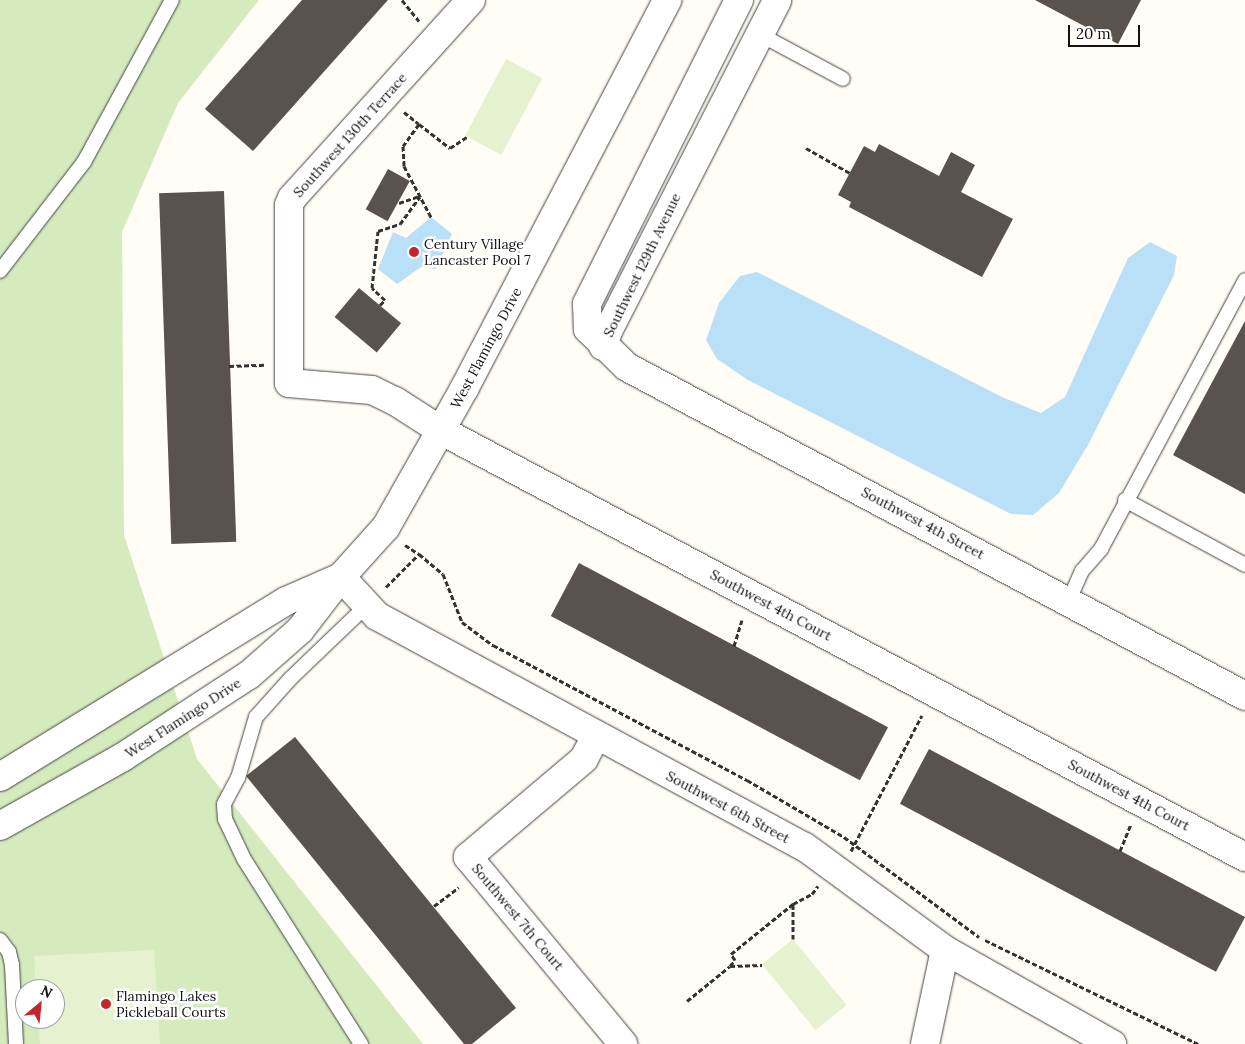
<!DOCTYPE html>
<style>
body{margin:0}
#map{position:relative;width:1245px;height:1044px;overflow:hidden;background:#fffdf5;font-family:Lora,serif}
div>[style]{position:absolute}
[style*='--x']{left:calc(var(--x)*1px);top:calc(var(--y)*1px);width:calc(var(--w)*1px);rotate:calc(var(--a)*1deg)}
.green>*{inset:0;background:#d5ebbd}
.pitch>*{inset:0;background:#e6f2cf;transform-origin:0 0}
.water>*{inset:0;background:#b9e0f7}
.building>*{inset:0;background:#5a524d;transform-origin:0 0}
.path>*{height:3px;margin-top:-1.5px;transform-origin:0;background:repeating-linear-gradient(90deg,#333 0 5px,transparent 0 7.5px)}
.roads{filter:drop-shadow(0 0 1px #444) drop-shadow(0 0 1px #444)}
.service>*{height:14px;margin:-7px;padding:0 7px;transform-origin:7px;border-radius:7px;background:#fff}
.minor>*{height:28px;margin:-14px;padding:0 14px;transform-origin:14px;border-radius:14px;background:#fff}
.dots>*{width:14px;height:14px;translate:-50% -50%;box-sizing:border-box;border:2px solid #fff;border-radius:50%}
span{translate:-50% -50%;white-space:nowrap;text-align:center;line-height:1.15;-webkit-text-stroke:5px #fff;paint-order:stroke}
.street-label{font-size:14px;color:#111}
.poi-label{font-size:14px;color:#111}
.left{translate:0 -50%;text-align:left}
.north{position:absolute;left:15px;top:979px;width:50px;height:50px;box-sizing:border-box;background:#fff;border:1px solid #a0a0a0;border-radius:50%;rotate:28deg;font-size:14px;font-weight:700;line-height:20px;text-align:center;color:#111}
.north::after{content:'';display:block;margin:auto;width:18px;height:22px;background:#c4262e;clip-path:polygon(50% 0,100% 100%,50% 72%,0 100%)}
.scale{position:absolute;left:1068px;top:25px;width:72px;height:22px;box-sizing:border-box;border:2px solid #111;border-top:0;padding-left:6px;font-size:15px;line-height:18px;white-space:nowrap;color:#111;-webkit-text-stroke:4px #fff;paint-order:stroke}
</style>
<div id="map">
<div class="green">
<i style="clip-path:polygon(evenodd,0 0,259px 0,178px 103px,122px 232px,124px 535px,197px 759px,423px 1044px,0 1044px,0 0,25px 989px,55px 989px,55px 1019px,25px 1019px,25px 989px)"></i>
</div>
<div class="pitch">
<i style="left:506px;top:59px;width:41px;height:87px;rotate:28deg"></i>
<i style="left:793px;top:939px;width:85px;height:40px;rotate:51deg"></i>
<i style="clip-path:polygon(154px 950px,160px 1044px,40px 1044px,38px 1019px,55px 1019px,55px 989px,36px 989px,34px 956px)"></i>
</div>
<div class="water">
<i style="clip-path:polygon(431px 217px,452px 234px,436px 269px,421px 267px,397px 284px,378px 269px,393px 232px,406px 238px)"></i>
<i style="clip-path:polygon(1150px 242px,1177px 256px,1174px 275px,1089px 443px,1059px 493px,1033px 515px,1011px 514px,748px 380px,717px 359px,706px 340px,719px 303px,740px 276px,757px 272px,1002px 397px,1041px 413px,1065px 397px,1128px 258px)"></i>
</div>
<div class="building">
<i style="clip-path:polygon(302px 0,388px 0,253px 151px,205px 109px)"></i>
<i style="clip-path:polygon(1035px 0,1141px 0,1118px 44px)"></i>
<i style="clip-path:polygon(879px 144px,939px 176px,951px 152px,975px 165px,961px 192px,1013px 219px,982px 277px,849px 207px,851px 202px,838px 195px,864px 146px,875px 152px)"></i>
<i style="left:388px;top:169px;width:25px;height:46px;rotate:29deg"></i>
<i style="left:224px;top:191px;width:351px;height:65px;rotate:88deg"></i>
<i style="left:359px;top:288px;width:55px;height:38px;rotate:40deg"></i>
<i style="clip-path:polygon(1245px 321px,1245px 494px,1173px 455px)"></i>
<i style="left:579px;top:563px;width:350px;height:60px;rotate:28deg"></i>
<i style="clip-path:polygon(295px 737px,516px 1008px,472px 1044px,464px 1044px,246px 776px)"></i>
<i style="left:929px;top:749px;width:358px;height:62px;rotate:28deg"></i>
</div>
<div class="path">
<i style="--x:402;--y:0;--w:27;--a:51"></i>
<i style="--x:404;--y:112;--w:19;--a:39"></i>
<i style="--x:419;--y:124;--w:27;--a:126"></i>
<i style="--x:403;--y:146;--w:20;--a:87"></i>
<i style="--x:404;--y:166;--w:58;--a:62.1"></i>
<i style="--x:419;--y:124;--w:39;--a:38"></i>
<i style="--x:450;--y:148;--w:20;--a:-33"></i>
<i style="--x:806;--y:148;--w:51;--a:29.6"></i>
<i style="--x:399;--y:203;--w:21;--a:-19"></i>
<i style="--x:380;--y:305;--w:7;--a:-45"></i>
<i style="--x:385;--y:300;--w:18;--a:-137"></i>
<i style="--x:372;--y:288;--w:57;--a:-84"></i>
<i style="--x:378;--y:231;--w:23;--a:-18"></i>
<i style="--x:400;--y:224;--w:34;--a:-54"></i>
<i style="--x:229;--y:366;--w:35;--a:-2"></i>
<i style="--x:405;--y:545;--w:17;--a:33"></i>
<i style="--x:386;--y:587;--w:47;--a:-45"></i>
<i style="--x:419;--y:554;--w:31;--a:40"></i>
<i style="--x:443;--y:574;--w:52;--a:68.4"></i>
<i style="--x:462;--y:622;--w:39;--a:37"></i>
<i style="--x:493;--y:645;--w:288;--a:28"></i>
<i style="--x:747;--y:780;--w:113;--a:30.4"></i>
<i style="--x:844;--y:837;--w:168;--a:36.5"></i>
<i style="--x:734;--y:646;--w:27;--a:-73"></i>
<i style="--x:851;--y:851;--w:153;--a:-62.4"></i>
<i style="--x:1120;--y:851;--w:29;--a:-68"></i>
<i style="--x:434;--y:906;--w:31;--a:-37"></i>
<i style="--x:793;--y:939;--w:35;--a:-90"></i>
<i style="--x:793;--y:904;--w:21;--a:-28"></i>
<i style="--x:812;--y:894;--w:10;--a:-53"></i>
<i style="--x:985;--y:940;--w:237;--a:26"></i>
<i style="--x:730;--y:966;--w:8;--a:-50"></i>
<i style="--x:735;--y:960;--w:7;--a:-124"></i>
<i style="--x:731;--y:954;--w:80;--a:-38.9"></i>
<i style="--x:687;--y:1001;--w:55;--a:-39.1"></i>
<i style="--x:730;--y:966;--w:32;--a:-2"></i>
</div>
<div class="roads">
<div class="service">
<i style="--x:759;--y:34;--w:95;--a:28.2"></i>
<i style="--x:0;--y:271;--w:138;--a:-52.4"></i>
<i style="--x:84;--y:162;--w:184;--a:-61.5"></i>
<i style="--x:1125;--y:500;--w:136;--a:28.4"></i>
<i style="--x:1069;--y:600;--w:32;--a:-66"></i>
<i style="--x:1082;--y:571;--w:29;--a:-49"></i>
<i style="--x:1101;--y:549;--w:305;--a:-61.8"></i>
<i style="--x:0;--y:940;--w:15;--a:53"></i>
<i style="--x:9;--y:952;--w:13;--a:77"></i>
<i style="--x:12;--y:965;--w:79;--a:87.1"></i>
<i style="--x:361;--y:1044;--w:219;--a:-122.3"></i>
<i style="--x:244;--y:859;--w:44;--a:-115.4"></i>
<i style="--x:225;--y:819;--w:15;--a:-94"></i>
<i style="--x:224;--y:804;--w:30;--a:-62"></i>
<i style="--x:238;--y:778;--w:64;--a:-73.6"></i>
<i style="--x:256;--y:717;--w:52;--a:-48.1"></i>
<i style="--x:291;--y:678;--w:105;--a:-43.8"></i>
</div>
<div class="minor">
<i style="--x:471;--y:0;--w:267;--a:132.1"></i>
<i style="--x:292;--y:198;--w:8;--a:113"></i>
<i style="--x:289;--y:205;--w:178;--a:90"></i>
<i style="--x:289;--y:383;--w:83;--a:4.8"></i>
<i style="--x:372;--y:390;--w:25;--a:26"></i>
<i style="--x:395;--y:401;--w:56;--a:32.6"></i>
<i style="--x:442;--y:431;--w:909;--a:27.95"></i>
<i style="--x:739;--y:0;--w:340;--a:116.6"></i>
<i style="--x:587;--y:304;--w:25;--a:88"></i>
<i style="--x:588;--y:329;--w:54;--a:44.3"></i>
<i style="--x:627;--y:367;--w:700;--a:28.03"></i>
<i style="--x:603;--y:346;--w:18;--a:-71"></i>
<i style="--x:609;--y:329;--w:369;--a:-62.9"></i>
<i style="--x:341;--y:577;--w:53;--a:47.3"></i>
<i style="--x:377;--y:616;--w:486;--a:28.4"></i>
<i style="--x:805;--y:847;--w:174;--a:36.3"></i>
<i style="--x:945;--y:950;--w:192;--a:29.4"></i>
<i style="--x:596;--y:736;--w:26;--a:118"></i>
<i style="--x:584;--y:759;--w:152;--a:139.8"></i>
<i style="--x:468;--y:857;--w:243;--a:50.3"></i>
<i style="--x:0;--y:777;--w:336;--a:-31.6"></i>
<i style="--x:286;--y:601;--w:58;--a:-23.5"></i>
<i style="--x:0;--y:826;--w:141;--a:-29.3"></i>
<i style="--x:123;--y:757;--w:150;--a:-33.1"></i>
<i style="--x:249;--y:675;--w:68;--a:-41.4"></i>
<i style="--x:300;--y:630;--w:67;--a:-52.3"></i>
<i style="--x:341;--y:577;--w:67;--a:-48"></i>
<i style="--x:386;--y:527;--w:159;--a:-60.5"></i>
<i style="--x:464;--y:389;--w:439;--a:-62.4"></i>
<i style="--x:925;--y:1044;--w:96;--a:-78"></i>
</div>
</div>
<div class="dots">
<i style="left:414px;top:252px;background:#c4262e"></i>
<i style="left:106px;top:1004px;background:#c4262e"></i>
</div>
<div class="street-label">
<span style="left:350px;top:135px;rotate:-48deg">Southwest 130th Terrace</span>
<span style="left:642px;top:265px;rotate:-64deg">Southwest 129th Avenue</span>
<span style="left:486px;top:348px;rotate:-62deg">West Flamingo Drive</span>
<span style="left:923px;top:523px;rotate:28deg">Southwest 4th Street</span>
<span style="left:771px;top:605px;rotate:28deg">Southwest 4th Court</span>
<span style="left:183px;top:718px;rotate:-33deg">West Flamingo Drive</span>
<span style="left:1129px;top:795px;rotate:28deg">Southwest 4th Court</span>
<span style="left:728px;top:807px;rotate:28deg">Southwest 6th Street</span>
<span style="left:518px;top:917px;rotate:50deg">Southwest 7th Court</span>
</div>
<div class="poi-label">
<span class="left" style="left:424px;top:252px">Century Village<br>Lancaster Pool 7</span>
<span class="left" style="left:116px;top:1004px">Flamingo Lakes<br>Pickleball Courts</span>
</div>
<div class="north">N</div>
<div class="scale">20 m</div>
</div>
